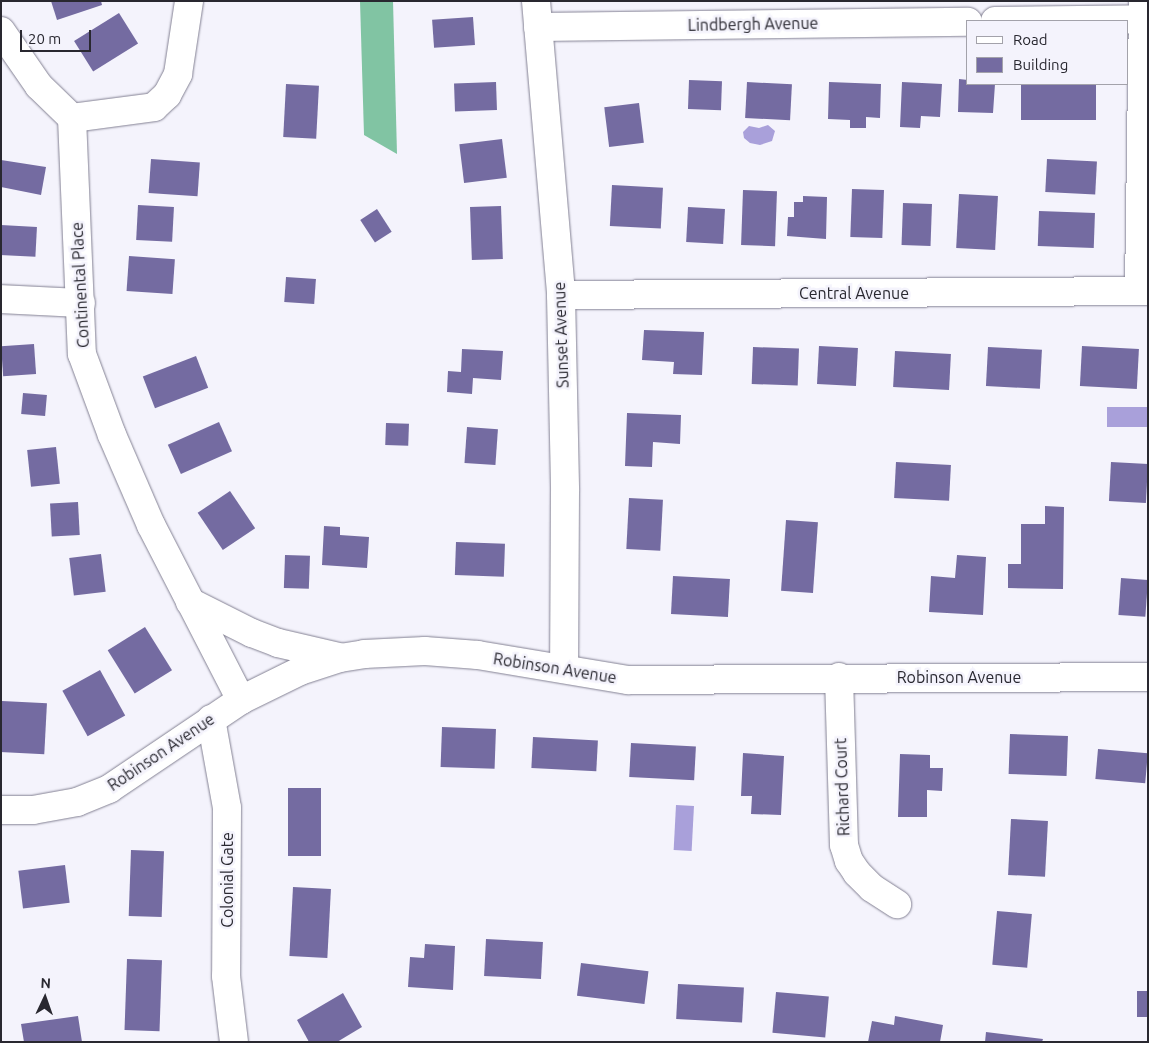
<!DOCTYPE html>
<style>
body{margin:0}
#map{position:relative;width:1149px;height:1043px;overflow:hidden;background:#f4f3fc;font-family:Ubuntu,sans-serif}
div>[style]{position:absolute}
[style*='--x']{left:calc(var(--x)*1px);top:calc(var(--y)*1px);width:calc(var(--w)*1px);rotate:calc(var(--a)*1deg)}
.forest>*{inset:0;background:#81c4a3}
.water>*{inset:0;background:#a9a0da;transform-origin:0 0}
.building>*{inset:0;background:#746ba1;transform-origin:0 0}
.roads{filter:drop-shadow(0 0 1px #838193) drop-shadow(0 0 1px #838193)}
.minor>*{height:28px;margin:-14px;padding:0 14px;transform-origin:14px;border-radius:14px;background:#fff}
span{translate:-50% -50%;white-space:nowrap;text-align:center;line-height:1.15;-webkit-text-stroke:5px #f4f3fc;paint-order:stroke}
.street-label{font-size:16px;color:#292830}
.frame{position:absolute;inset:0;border:2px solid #292830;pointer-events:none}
.legend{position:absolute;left:966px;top:20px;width:162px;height:65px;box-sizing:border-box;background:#f4f3fc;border:1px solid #a3a2aa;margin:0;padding:6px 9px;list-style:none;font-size:15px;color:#292830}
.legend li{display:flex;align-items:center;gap:10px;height:25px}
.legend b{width:25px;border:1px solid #a3a2aa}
.north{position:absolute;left:20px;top:973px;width:50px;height:50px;-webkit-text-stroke:4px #f4f3fc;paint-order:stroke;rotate:3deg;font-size:14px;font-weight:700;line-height:20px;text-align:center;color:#292830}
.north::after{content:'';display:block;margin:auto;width:18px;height:22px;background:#292830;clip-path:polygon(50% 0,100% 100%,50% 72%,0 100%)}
.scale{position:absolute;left:20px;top:30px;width:71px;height:22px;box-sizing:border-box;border:2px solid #292830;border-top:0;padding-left:6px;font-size:15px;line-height:18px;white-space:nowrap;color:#292830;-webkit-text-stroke:4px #f4f3fc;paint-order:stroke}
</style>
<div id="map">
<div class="forest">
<i style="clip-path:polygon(360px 1px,393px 1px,397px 154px,364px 135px)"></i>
</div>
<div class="water">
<i style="clip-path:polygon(768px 125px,775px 131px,772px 141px,760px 145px,750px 143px,744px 138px,743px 132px,749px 126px,759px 128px)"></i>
<i style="left:1148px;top:407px;width:20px;height:41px;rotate:90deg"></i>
<i style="left:676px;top:805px;width:18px;height:45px;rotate:3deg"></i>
</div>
<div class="building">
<i style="clip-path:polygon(51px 1px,101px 1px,102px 5px,57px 20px)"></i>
<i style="left:119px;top:13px;width:36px;height:53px;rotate:58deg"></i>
<i style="left:473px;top:17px;width:28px;height:41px;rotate:86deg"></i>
<i style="clip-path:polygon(959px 79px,968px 80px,968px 84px,995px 84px,993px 113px,958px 112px)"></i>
<i style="left:689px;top:80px;width:33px;height:29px;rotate:2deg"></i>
<i style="left:496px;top:82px;width:28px;height:42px;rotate:88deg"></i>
<i style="left:747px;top:82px;width:45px;height:36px;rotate:3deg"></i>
<i style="clip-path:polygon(829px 82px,881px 84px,880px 118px,866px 117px,866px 128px,850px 128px,850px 120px,828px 119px)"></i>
<i style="clip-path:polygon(902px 82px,942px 84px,940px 117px,921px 116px,920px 128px,900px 127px)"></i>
<i style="left:286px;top:84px;width:33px;height:53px;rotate:3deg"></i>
<i style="left:1021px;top:84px;width:75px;height:36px"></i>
<i style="left:639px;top:103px;width:40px;height:35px;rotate:83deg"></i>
<i style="left:502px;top:139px;width:39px;height:43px;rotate:83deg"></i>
<i style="left:151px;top:159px;width:49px;height:34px;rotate:4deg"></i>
<i style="left:1047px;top:159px;width:50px;height:33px;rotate:3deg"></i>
<i style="clip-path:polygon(1px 160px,46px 167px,41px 195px,1px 187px)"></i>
<i style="left:612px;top:185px;width:51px;height:41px;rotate:3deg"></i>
<i style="left:852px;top:189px;width:32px;height:48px;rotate:2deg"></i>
<i style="left:743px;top:190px;width:34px;height:55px;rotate:2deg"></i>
<i style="left:959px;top:194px;width:39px;height:54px;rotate:3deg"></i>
<i style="clip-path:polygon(803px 196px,827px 197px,826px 239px,787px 236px,788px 217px,794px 217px,794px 202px,803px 202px)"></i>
<i style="left:903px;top:203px;width:29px;height:42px;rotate:2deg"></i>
<i style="left:138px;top:205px;width:36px;height:35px;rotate:3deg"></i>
<i style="left:501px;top:206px;width:53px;height:31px;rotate:88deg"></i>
<i style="left:688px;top:207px;width:37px;height:35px;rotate:3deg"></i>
<i style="left:377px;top:209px;width:27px;height:20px;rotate:57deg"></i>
<i style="left:1039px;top:211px;width:56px;height:35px;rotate:2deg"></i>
<i style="left:1px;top:225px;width:36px;height:30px;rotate:3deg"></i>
<i style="left:129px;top:256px;width:46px;height:35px;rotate:4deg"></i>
<i style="left:286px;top:277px;width:30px;height:25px;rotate:4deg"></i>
<i style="clip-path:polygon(644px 330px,704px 332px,702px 375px,673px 374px,674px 362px,642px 360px)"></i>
<i style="left:34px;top:344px;width:30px;height:33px;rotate:86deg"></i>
<i style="left:819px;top:346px;width:39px;height:38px;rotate:3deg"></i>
<i style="left:1082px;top:346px;width:57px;height:40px;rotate:3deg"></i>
<i style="left:753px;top:347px;width:46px;height:37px;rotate:2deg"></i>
<i style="left:988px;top:347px;width:54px;height:39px;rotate:3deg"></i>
<i style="clip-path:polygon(462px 349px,503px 351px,501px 380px,473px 378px,472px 394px,447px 392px,448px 371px,461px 372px)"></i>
<i style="left:895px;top:351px;width:56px;height:36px;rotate:3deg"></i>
<i style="left:196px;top:356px;width:34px;height:57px;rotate:69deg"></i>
<i style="left:23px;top:393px;width:24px;height:21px;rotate:5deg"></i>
<i style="clip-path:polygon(627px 413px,681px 415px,680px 444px,653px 442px,652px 467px,625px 466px)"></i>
<i style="left:219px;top:422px;width:32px;height:56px;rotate:66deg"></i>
<i style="left:386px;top:423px;width:23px;height:22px;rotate:2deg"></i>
<i style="left:467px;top:427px;width:31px;height:36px;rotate:4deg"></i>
<i style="left:56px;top:447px;width:37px;height:29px;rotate:84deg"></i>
<i style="left:896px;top:462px;width:55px;height:36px;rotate:3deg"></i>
<i style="left:1111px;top:462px;width:37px;height:39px;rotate:3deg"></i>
<i style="left:230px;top:491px;width:45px;height:39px;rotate:56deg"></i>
<i style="left:629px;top:498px;width:34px;height:51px;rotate:3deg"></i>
<i style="left:78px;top:502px;width:33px;height:28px;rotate:87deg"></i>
<i style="clip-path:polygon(1045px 506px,1064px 507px,1063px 589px,1008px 588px,1008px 564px,1021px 564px,1021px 524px,1045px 524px)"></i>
<i style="left:786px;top:520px;width:32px;height:71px;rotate:4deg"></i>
<i style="clip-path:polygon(324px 526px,340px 527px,340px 535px,369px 537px,367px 568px,322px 565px)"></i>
<i style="left:456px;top:542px;width:49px;height:33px;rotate:2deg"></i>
<i style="left:101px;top:554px;width:38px;height:32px;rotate:83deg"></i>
<i style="left:285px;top:555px;width:25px;height:33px;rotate:2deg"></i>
<i style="clip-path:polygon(957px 555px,986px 557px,983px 615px,929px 612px,931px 576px,955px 578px)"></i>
<i style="left:673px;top:576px;width:57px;height:38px;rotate:3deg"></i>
<i style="left:1121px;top:578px;width:27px;height:37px;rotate:4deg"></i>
<i style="left:145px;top:627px;width:51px;height:44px;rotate:58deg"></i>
<i style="left:100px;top:670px;width:52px;height:43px;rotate:61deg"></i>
<i style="left:2px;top:701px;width:45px;height:51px;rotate:3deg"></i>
<i style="left:442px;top:727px;width:54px;height:40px;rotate:2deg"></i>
<i style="left:1010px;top:734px;width:58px;height:40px;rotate:2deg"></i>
<i style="left:533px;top:737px;width:65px;height:31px;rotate:3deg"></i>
<i style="left:631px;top:743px;width:65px;height:34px;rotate:3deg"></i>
<i style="left:1098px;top:749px;width:50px;height:30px;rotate:5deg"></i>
<i style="clip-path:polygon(743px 753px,784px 756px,781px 815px,751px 814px,752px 796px,741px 796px)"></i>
<i style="clip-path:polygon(900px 754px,930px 755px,930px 768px,943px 768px,942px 791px,927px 790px,927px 817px,898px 817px)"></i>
<i style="left:288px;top:788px;width:33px;height:68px"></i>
<i style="left:1011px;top:819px;width:37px;height:56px;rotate:3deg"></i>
<i style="left:131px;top:850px;width:33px;height:66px;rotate:2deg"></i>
<i style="left:65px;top:865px;width:38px;height:47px;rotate:83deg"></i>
<i style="left:293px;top:887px;width:38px;height:69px;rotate:3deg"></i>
<i style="left:997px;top:911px;width:35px;height:54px;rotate:5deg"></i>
<i style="left:486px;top:939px;width:57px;height:37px;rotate:3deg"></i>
<i style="clip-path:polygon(425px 944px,455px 946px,453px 990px,408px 987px,410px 957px,424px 958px)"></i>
<i style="left:127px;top:959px;width:35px;height:71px;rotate:2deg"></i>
<i style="left:581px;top:963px;width:68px;height:33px;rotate:7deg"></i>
<i style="left:678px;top:984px;width:66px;height:35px;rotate:3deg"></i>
<i style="left:1137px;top:991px;width:11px;height:26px"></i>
<i style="left:776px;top:992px;width:53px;height:41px;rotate:5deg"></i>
<i style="clip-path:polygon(343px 993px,362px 1027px,337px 1042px,309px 1042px,297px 1020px)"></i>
<i style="clip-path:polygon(78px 1016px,82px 1042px,24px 1042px,21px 1024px)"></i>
<i style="clip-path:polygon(895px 1016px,943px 1025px,940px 1042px,868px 1042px,872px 1021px,894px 1025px)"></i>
<i style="clip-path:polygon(986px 1032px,1043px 1039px,1042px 1042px,985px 1042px)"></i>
</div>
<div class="roads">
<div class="minor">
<i style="--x:536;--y:1;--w:295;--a:85.1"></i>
<i style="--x:561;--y:295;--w:196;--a:88.8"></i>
<i style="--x:565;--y:491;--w:178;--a:90.3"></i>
<i style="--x:995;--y:21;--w:153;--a:-0.7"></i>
<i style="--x:538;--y:27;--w:430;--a:-0.7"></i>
<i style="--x:1;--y:31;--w:67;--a:55.4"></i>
<i style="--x:39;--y:86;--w:46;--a:44.1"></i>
<i style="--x:72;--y:118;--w:236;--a:87.6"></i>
<i style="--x:82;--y:354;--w:86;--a:69.7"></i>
<i style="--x:112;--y:435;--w:98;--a:66.6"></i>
<i style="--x:151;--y:525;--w:197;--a:62.8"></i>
<i style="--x:72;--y:118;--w:83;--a:-7.6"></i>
<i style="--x:154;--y:107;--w:18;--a:-43"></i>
<i style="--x:167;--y:95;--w:24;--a:-62"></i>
<i style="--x:178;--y:74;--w:74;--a:-81.4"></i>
<i style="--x:1139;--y:291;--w:290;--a:-89.2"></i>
<i style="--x:561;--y:295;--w:587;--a:-0.39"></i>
<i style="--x:1;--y:299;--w:80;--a:2.9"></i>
<i style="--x:190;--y:602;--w:69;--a:26.6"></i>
<i style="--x:252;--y:633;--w:28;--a:21"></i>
<i style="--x:278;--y:643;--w:63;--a:12.9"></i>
<i style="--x:839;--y:677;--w:168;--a:88.3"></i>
<i style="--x:844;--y:845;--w:17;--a:73"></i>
<i style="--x:849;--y:861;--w:14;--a:56"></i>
<i style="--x:857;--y:873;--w:21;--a:45"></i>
<i style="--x:872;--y:888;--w:30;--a:33"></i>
<i style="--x:211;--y:719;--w:90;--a:79.8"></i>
<i style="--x:227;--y:808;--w:168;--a:90.3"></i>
<i style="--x:226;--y:976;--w:66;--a:83.1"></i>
<i style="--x:1;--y:810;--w:32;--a:0"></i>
<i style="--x:33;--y:810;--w:45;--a:-10.3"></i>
<i style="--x:77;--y:802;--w:35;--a:-22"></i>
<i style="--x:109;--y:789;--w:159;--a:-34"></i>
<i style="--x:241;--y:700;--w:66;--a:-26.2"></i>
<i style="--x:300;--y:671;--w:42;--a:-18"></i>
<i style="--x:340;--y:658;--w:24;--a:-9"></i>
<i style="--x:364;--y:654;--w:61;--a:-2.8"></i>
<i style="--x:425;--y:651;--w:53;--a:4.3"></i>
<i style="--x:478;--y:655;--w:152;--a:9.5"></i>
<i style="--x:628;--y:680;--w:520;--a:-0.33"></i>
</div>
</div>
<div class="street-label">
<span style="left:753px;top:24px;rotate:-1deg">Lindbergh Avenue</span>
<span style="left:80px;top:285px;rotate:-93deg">Continental Place</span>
<span style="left:854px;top:293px">Central Avenue</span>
<span style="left:561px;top:335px;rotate:-92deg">Sunset Avenue</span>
<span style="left:555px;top:668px;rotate:9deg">Robinson Avenue</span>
<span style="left:959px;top:677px">Robinson Avenue</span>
<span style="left:161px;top:752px;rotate:-34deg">Robinson Avenue</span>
<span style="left:842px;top:787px;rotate:-92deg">Richard Court</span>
<span style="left:227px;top:880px;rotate:-90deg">Colonial Gate</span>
</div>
<div class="frame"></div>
<ul class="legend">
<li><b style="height:6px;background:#fff"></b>Road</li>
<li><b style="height:14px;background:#746ba1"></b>Building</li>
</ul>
<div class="north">N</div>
<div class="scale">20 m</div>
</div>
